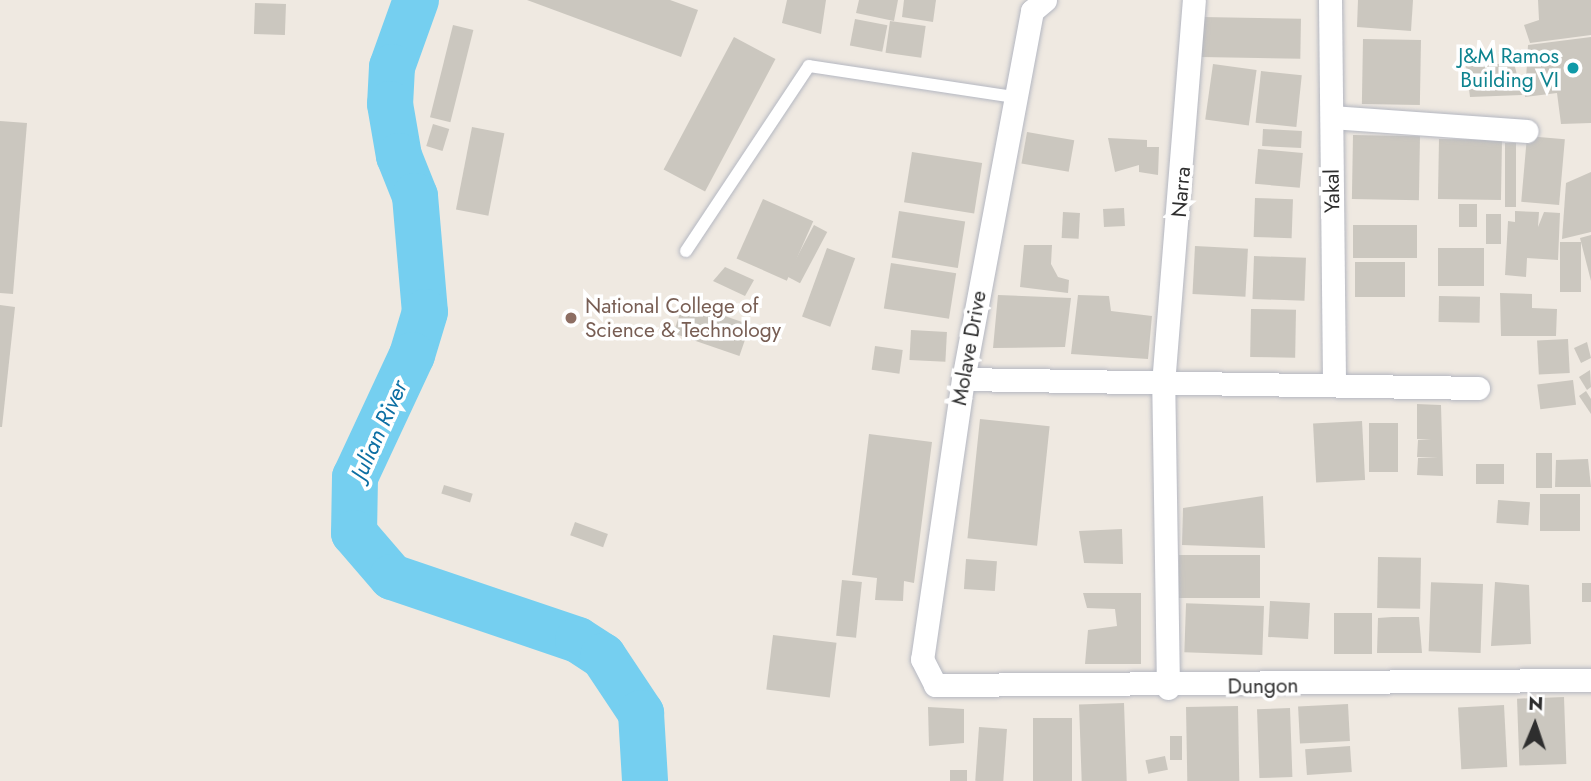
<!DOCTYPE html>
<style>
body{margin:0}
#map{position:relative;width:1591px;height:781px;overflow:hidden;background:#efe9e1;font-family:Jost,sans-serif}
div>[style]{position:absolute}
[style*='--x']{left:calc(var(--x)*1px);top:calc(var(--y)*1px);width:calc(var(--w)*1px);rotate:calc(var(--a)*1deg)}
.river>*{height:46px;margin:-23px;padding:0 23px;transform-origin:23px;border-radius:23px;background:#75cff0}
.building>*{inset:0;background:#cbc7bf;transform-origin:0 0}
.roads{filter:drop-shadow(0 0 2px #b4b7c1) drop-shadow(0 0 2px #b4b7c1)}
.lane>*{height:12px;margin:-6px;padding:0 6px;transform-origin:6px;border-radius:6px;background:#fff}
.street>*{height:23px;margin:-11.5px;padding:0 11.5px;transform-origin:11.5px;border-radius:11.5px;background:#fff}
.dots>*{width:19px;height:19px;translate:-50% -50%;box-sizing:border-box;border:4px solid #fff;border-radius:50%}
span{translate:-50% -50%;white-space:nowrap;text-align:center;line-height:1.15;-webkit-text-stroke:7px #fff;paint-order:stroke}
.culture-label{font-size:21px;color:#0d838f}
.right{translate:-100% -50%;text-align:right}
.street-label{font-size:21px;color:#2e2e2e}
.education-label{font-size:21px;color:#785e54}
.left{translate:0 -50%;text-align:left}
.water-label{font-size:23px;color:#0d6fa3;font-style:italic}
.north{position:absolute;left:1500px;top:690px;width:70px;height:70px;-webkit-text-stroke:5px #fff;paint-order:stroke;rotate:2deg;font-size:19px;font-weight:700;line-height:28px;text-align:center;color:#2e2e2e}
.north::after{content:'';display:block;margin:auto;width:24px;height:32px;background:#2e2e2e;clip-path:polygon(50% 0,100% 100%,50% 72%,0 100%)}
</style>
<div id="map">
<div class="river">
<i style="--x:416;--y:0;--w:71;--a:109.7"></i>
<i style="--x:392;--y:67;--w:37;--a:93"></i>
<i style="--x:390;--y:104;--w:53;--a:80.2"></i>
<i style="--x:399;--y:156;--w:43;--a:68.2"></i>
<i style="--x:415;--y:196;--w:116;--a:85.1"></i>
<i style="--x:425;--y:312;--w:45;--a:106.8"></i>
<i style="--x:412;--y:355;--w:135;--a:115"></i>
<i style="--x:355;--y:477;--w:56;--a:91"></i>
<i style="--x:354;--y:533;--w:58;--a:49.2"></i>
<i style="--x:392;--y:577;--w:196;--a:18.7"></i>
<i style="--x:578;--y:640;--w:30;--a:33"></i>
<i style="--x:603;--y:656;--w:69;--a:56.3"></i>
<i style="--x:641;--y:713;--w:68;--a:86.6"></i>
</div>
<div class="building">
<i style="clip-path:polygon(527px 0,670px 0,698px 10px,681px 57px)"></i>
<i style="clip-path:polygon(787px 0,826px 0,821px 34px,782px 23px)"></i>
<i style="clip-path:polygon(859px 0,898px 0,894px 21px,856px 13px)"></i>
<i style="clip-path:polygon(904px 0,936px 0,933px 22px,902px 17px)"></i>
<i style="clip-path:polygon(1358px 0,1413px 0,1411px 31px,1357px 27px)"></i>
<i style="clip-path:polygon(1538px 0,1591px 0,1591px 35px,1530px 43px,1524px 25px,1539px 20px)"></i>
<i style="left:255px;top:3px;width:31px;height:31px;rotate:2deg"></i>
<i style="left:1202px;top:17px;width:99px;height:40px;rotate:1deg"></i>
<i style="left:855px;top:19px;width:33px;height:27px;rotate:11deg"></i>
<i style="left:890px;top:21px;width:36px;height:32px;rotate:8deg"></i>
<i style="left:453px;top:25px;width:21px;height:95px;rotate:14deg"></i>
<i style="left:734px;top:37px;width:47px;height:150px;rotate:28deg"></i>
<i style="clip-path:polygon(1591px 37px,1591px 123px,1561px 124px,1557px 93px,1525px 97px,1528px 45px)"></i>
<i style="left:1363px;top:39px;width:58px;height:65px;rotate:1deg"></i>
<i style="clip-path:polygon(1514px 63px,1522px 95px,1470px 97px,1466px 66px)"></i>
<i style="left:1213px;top:64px;width:44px;height:56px;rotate:8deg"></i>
<i style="left:1261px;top:71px;width:41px;height:52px;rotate:6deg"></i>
<i style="clip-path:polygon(0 121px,27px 123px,13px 294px,0 293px)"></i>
<i style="left:433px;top:124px;width:17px;height:23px;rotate:17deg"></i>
<i style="left:472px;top:127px;width:33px;height:84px;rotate:11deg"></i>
<i style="left:1263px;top:129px;width:39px;height:17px;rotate:3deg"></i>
<i style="left:1027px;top:132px;width:48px;height:32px;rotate:10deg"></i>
<i style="left:1353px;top:135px;width:67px;height:64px;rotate:1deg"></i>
<i style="left:1527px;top:136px;width:38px;height:66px;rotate:5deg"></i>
<i style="clip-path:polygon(1108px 138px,1147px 140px,1147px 147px,1159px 147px,1158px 175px,1139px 172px,1139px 165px,1115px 172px)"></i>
<i style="left:1439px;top:139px;width:63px;height:60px;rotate:1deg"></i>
<i style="left:1505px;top:143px;width:11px;height:64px"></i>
<i style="left:1258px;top:149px;width:45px;height:35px;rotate:5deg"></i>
<i style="left:912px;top:152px;width:71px;height:51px;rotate:9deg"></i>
<i style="clip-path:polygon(1591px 172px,1591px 232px,1562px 239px,1566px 183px)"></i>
<i style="left:1255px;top:198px;width:38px;height:39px;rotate:2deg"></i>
<i style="left:763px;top:199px;width:55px;height:65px;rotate:24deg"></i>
<i style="left:1477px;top:204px;width:23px;height:18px;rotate:90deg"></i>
<i style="left:1124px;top:208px;width:18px;height:21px;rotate:87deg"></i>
<i style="left:899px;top:211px;width:67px;height:47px;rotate:9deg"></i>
<i style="clip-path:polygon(1515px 211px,1539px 212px,1538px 227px,1544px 212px,1560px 213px,1558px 260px,1527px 258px,1526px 277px,1505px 275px,1508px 221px,1515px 222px)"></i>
<i style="left:1063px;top:212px;width:17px;height:26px;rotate:3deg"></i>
<i style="left:1486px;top:214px;width:15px;height:30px"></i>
<i style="left:814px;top:225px;width:15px;height:58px;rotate:28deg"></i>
<i style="left:1353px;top:225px;width:64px;height:33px"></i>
<i style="clip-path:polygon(1591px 235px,1591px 281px,1580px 238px)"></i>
<i style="left:1560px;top:242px;width:21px;height:50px"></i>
<i style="clip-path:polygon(1024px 245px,1052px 245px,1051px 264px,1058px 277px,1069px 280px,1068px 293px,1020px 287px)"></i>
<i style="left:1195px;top:246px;width:53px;height:48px;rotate:3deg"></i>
<i style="left:827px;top:248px;width:30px;height:73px;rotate:20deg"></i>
<i style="left:1438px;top:248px;width:46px;height:38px"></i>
<i style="left:1254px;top:256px;width:52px;height:43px;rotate:2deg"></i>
<i style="left:1405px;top:262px;width:35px;height:50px;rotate:90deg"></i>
<i style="left:891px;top:263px;width:66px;height:46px;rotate:9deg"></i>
<i style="clip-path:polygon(725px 267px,754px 280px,745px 296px,713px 281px)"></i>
<i style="clip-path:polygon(1500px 293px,1532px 294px,1532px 308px,1557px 309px,1556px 336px,1501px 336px)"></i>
<i style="clip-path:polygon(998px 295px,1071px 298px,1065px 347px,993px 348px)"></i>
<i style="clip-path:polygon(1078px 295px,1109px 296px,1111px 311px,1152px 316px,1148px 359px,1071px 354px)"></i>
<i style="left:1439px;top:296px;width:41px;height:26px;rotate:1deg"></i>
<i style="left:684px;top:302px;width:70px;height:33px;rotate:19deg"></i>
<i style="clip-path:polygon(0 305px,15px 307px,2px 427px,0 427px)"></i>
<i style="left:1251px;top:309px;width:45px;height:48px;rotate:1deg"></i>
<i style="left:911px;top:330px;width:36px;height:30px;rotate:3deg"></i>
<i style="left:1568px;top:339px;width:34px;height:31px;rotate:87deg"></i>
<i style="clip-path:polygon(1587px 342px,1591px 358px,1581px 363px,1574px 348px)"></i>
<i style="left:875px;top:346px;width:28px;height:24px;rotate:8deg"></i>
<i style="clip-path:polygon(1590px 370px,1591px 387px,1587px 390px,1579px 377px)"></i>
<i style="left:1573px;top:380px;width:25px;height:36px;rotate:83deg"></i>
<i style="clip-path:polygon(1586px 391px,1591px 399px,1591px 414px,1579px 396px)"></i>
<i style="clip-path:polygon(1417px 404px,1441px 405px,1443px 476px,1417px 475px,1418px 458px,1438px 458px,1417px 457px,1418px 440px,1431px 440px,1417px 439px)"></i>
<i style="left:980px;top:419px;width:70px;height:120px;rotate:6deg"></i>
<i style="left:1362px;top:421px;width:59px;height:49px;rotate:87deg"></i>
<i style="left:1369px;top:423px;width:29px;height:49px"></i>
<i style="clip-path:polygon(869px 434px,932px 442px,914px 583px,904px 581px,903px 601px,875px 600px,877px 578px,852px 575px)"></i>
<i style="left:1536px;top:453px;width:16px;height:35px"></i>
<i style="clip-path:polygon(1588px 459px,1591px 487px,1555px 487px,1556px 460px)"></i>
<i style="left:1476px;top:464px;width:28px;height:20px"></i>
<i style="left:444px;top:485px;width:30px;height:9px;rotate:17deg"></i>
<i style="left:1580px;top:494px;width:37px;height:40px;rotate:90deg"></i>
<i style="clip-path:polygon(1263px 496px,1265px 548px,1182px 545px,1183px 508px)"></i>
<i style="left:1498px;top:500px;width:32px;height:23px;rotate:4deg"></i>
<i style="left:575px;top:522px;width:35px;height:14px;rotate:20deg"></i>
<i style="clip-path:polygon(1122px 529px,1123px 564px,1084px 563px,1079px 531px)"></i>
<i style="left:1179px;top:555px;width:81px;height:43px"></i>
<i style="left:1378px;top:557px;width:43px;height:51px;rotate:1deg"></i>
<i style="left:966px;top:559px;width:31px;height:30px;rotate:4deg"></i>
<i style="left:842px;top:580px;width:20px;height:56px;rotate:6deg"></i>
<i style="clip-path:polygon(1495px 582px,1529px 585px,1531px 644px,1491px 646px)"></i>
<i style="left:1582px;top:583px;width:9px;height:19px"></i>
<i style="left:1483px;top:584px;width:69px;height:52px;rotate:92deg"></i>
<i style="clip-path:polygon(1083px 593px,1141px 593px,1141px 664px,1085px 664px,1088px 630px,1117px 626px,1115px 609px,1087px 608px)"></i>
<i style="left:1270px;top:601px;width:40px;height:36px;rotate:3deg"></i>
<i style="left:1264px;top:606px;width:49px;height:78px;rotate:92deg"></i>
<i style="left:1334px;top:613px;width:38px;height:41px"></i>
<i style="clip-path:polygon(1392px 617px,1419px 617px,1422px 653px,1377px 653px,1378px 618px)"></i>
<i style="left:773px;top:635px;width:64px;height:55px;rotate:7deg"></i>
<i style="left:1564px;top:697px;width:67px;height:47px;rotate:88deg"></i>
<i style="left:1124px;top:703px;width:78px;height:45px;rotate:88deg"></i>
<i style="left:1348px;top:704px;width:37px;height:50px;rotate:87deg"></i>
<i style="left:1504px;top:705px;width:62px;height:46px;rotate:87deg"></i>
<i style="left:1238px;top:706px;width:75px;height:52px;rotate:89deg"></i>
<i style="clip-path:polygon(928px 707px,964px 709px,964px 743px,929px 746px)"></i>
<i style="left:1290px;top:708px;width:69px;height:33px;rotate:88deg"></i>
<i style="left:1033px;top:718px;width:39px;height:63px"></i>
<i style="left:979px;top:727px;width:28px;height:54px;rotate:4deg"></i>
<i style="left:1170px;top:736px;width:12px;height:24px"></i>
<i style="left:1350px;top:746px;width:26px;height:45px;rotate:86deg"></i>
<i style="left:1165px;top:756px;width:14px;height:20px;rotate:78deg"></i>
<i style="left:950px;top:770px;width:17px;height:11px"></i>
</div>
<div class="roads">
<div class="lane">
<i style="--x:686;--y:251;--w:222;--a:-56.4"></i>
<i style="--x:809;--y:66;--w:207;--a:8.6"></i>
</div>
<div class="street">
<i style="--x:1045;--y:0;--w:17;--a:140"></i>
<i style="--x:1032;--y:11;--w:374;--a:100.6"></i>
<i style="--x:963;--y:379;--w:283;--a:98.3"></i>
<i style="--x:922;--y:659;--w:29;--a:63"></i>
<i style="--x:935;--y:685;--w:656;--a:-0.44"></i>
<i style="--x:1330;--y:0;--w:383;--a:89.4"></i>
<i style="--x:1332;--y:117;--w:195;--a:4.1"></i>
<i style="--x:963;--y:379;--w:515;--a:1"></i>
<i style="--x:1168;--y:688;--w:304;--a:-90.9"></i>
<i style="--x:1163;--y:384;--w:385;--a:-85.4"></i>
</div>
</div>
<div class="dots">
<i style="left:1573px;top:68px;background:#0f9aa8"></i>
<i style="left:571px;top:318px;background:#8d6e63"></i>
</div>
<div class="culture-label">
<span class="right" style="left:1559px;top:68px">J&amp;M Ramos<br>Building VI</span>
</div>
<div class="street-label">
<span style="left:1332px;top:191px;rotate:-91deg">Yakal</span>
<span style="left:1181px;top:192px;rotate:-85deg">Narra</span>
<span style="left:969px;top:348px;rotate:-80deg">Molave Drive</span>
<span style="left:1263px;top:686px;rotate:-1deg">Dungon</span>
</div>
<div class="education-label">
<span class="left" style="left:585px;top:318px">National College of<br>Science &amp; Technology</span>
</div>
<div class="water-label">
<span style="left:379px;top:430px;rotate:-66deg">Julian River</span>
</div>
<div class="north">N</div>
</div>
